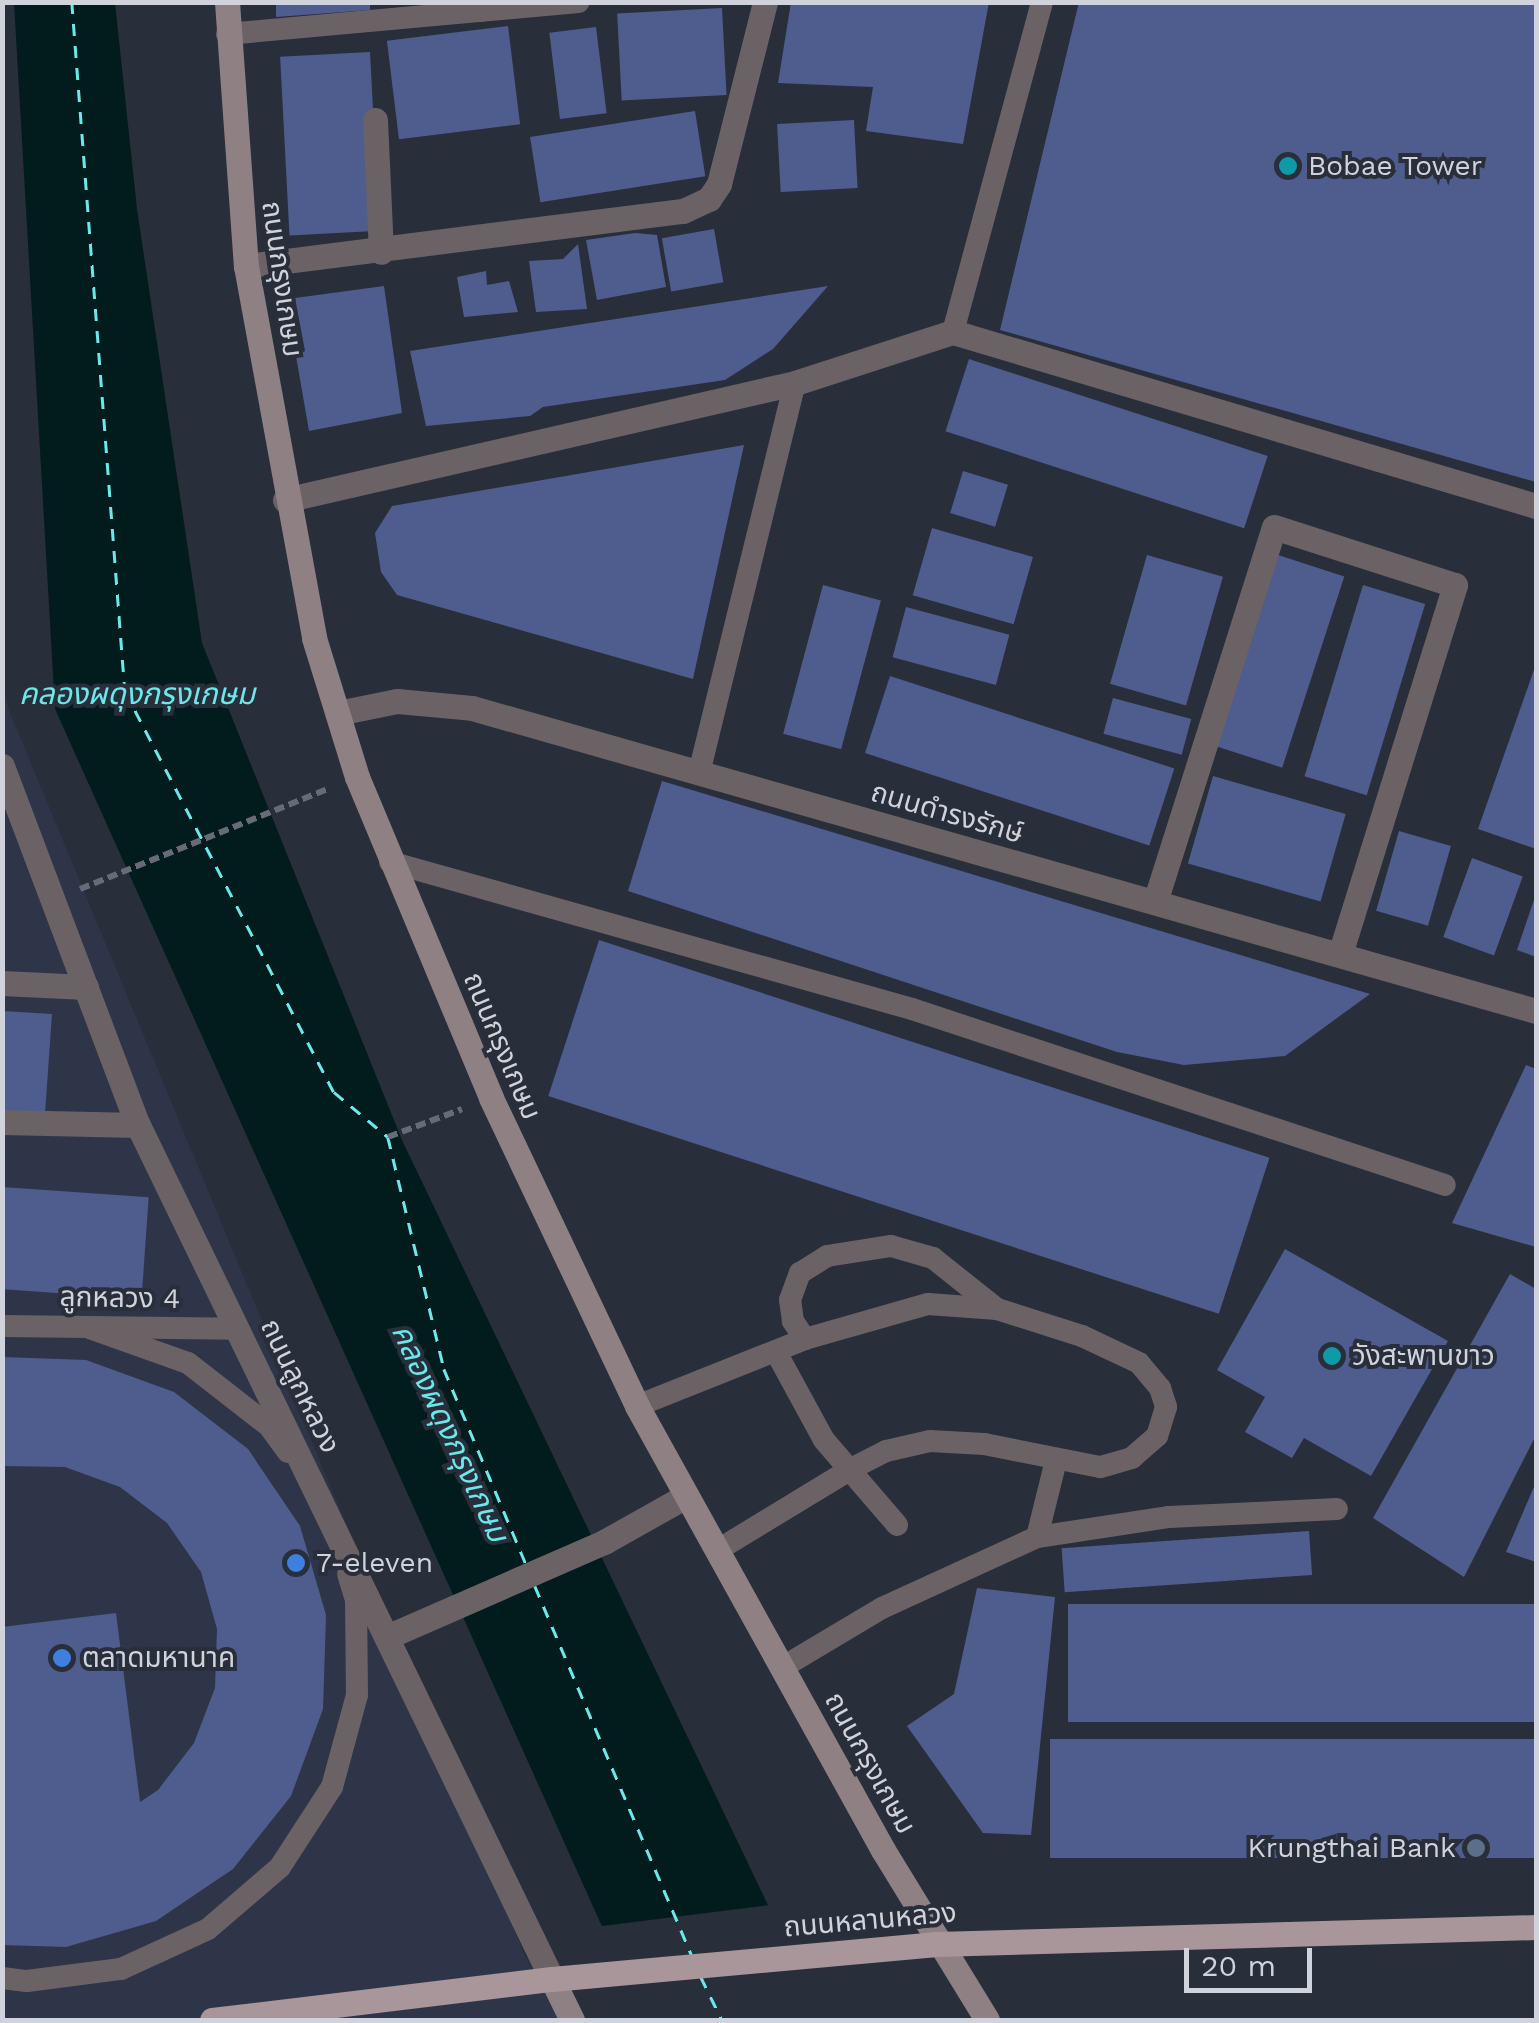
<!DOCTYPE html>
<meta charset="utf-8">
<style>
body{margin:0}
#map{position:relative;width:1539px;height:2023px;overflow:hidden;background:#292e3b;font-family:"Work Sans","Noto Sans Thai",sans-serif}
div>[style]{position:absolute}
[style*='--x']{left:calc(var(--x)*1px);top:calc(var(--y)*1px);width:calc(var(--w)*1px);rotate:calc(var(--a)*1deg)}
.built>*{inset:0;background:#2f3549}
.water>*{inset:0;background:#021c1d}
.pier>*{inset:0;background:#292e3b}
.ferry>*{height:2.5px;margin-top:-1.25px;transform-origin:0;background:repeating-linear-gradient(90deg,#6ae8ea 0 12px,transparent 0 22px)}
.building>*{inset:0;background:#4e5d8e;transform-origin:0 0}
.path>*{height:6px;margin-top:-3px;transform-origin:0;background:repeating-linear-gradient(90deg,#676b77 0 10px,transparent 0 15px)}
.lane>*{height:22px;margin:-11px;padding:0 11px;transform-origin:11px;border-radius:11px;background:#6b6265}
.street>*{height:25px;margin:-12.5px;padding:0 12.5px;transform-origin:12.5px;border-radius:12.5px;background:#6b6265}
.secondary>*{height:25px;margin:-12.5px;padding:0 12.5px;transform-origin:12.5px;border-radius:12.5px;background:#8e8083}
.primary>*{height:25px;margin:-12.5px;padding:0 12.5px;transform-origin:12.5px;border-radius:12.5px;background:#a8969a}
.dots>*{width:28px;height:28px;translate:-50% -50%;box-sizing:border-box;border:5px solid #292e3b;border-radius:50%}
span{translate:-50% -50%;white-space:nowrap;text-align:center;line-height:1.15;-webkit-text-stroke:8px #292e3b;paint-order:stroke}
.poi-label{font-size:28px;color:#d0d3dc}
.left{translate:0 -50%;text-align:left}
.right{translate:-100% -50%;text-align:right}
.street-label{font-size:28px;color:#d0d3dc}
.water-label{font-size:30px;color:#6ae8ea;font-style:italic}
.frame{position:absolute;inset:0;border:5px solid #d0d3dc;pointer-events:none}
.scale{position:absolute;left:1184px;top:1948px;width:128px;height:45px;box-sizing:border-box;border:5px solid #d0d3dc;border-top:0;padding-left:12px;font-size:30px;line-height:35px;white-space:nowrap;color:#d0d3dc;-webkit-text-stroke:8px #292e3b;paint-order:stroke}
</style>
<div id="map">
<div class="built">
<i style="clip-path:polygon(2px 674px,8px 708px,525px 1956px,562px 2020px,3px 2020px)"></i>
</div>
<div class="water">
<i style="clip-path:polygon(14px 3px,115px 3px,137px 209px,202px 643px,402px 1140px,823px 2020px,644px 2020px,55px 709px)"></i>
</div>
<div class="pier">
<i style="clip-path:polygon(770px 1905px,828px 2020px,638px 2020px,594px 1927px)"></i>
</div>
<div class="ferry">
<i style="--x:72;--y:2;--w:691;--a:85.6"></i>
<i style="--x:125;--y:691;--w:452;--a:62.5"></i>
<i style="--x:334;--y:1092;--w:70;--a:39.8"></i>
<i style="--x:388;--y:1137;--w:239;--a:76.4"></i>
<i style="--x:444;--y:1369;--w:212;--a:67.2"></i>
<i style="--x:535;--y:1586;--w:402;--a:67"></i>
<i style="--x:701;--y:1977;--w:48;--a:64"></i>
</div>
<div class="building">
<i style="clip-path:polygon(276px 2px,370px 2px,370px 10px,276px 17px)"></i>
<i style="clip-path:polygon(791px 2px,989px 2px,963px 144px,866px 131px,873px 87px,778px 83px)"></i>
<i style="clip-path:polygon(1079px 2px,1536px 2px,1536px 482px,1000px 330px)"></i>
<i style="left:722px;top:8px;width:87px;height:105px;rotate:87deg"></i>
<i style="left:508px;top:26px;width:99px;height:122px;rotate:83deg"></i>
<i style="left:596px;top:27px;width:87px;height:47px;rotate:83deg"></i>
<i style="left:370px;top:52px;width:179px;height:90px;rotate:87deg"></i>
<i style="left:695px;top:111px;width:66px;height:167px;rotate:81deg"></i>
<i style="left:854px;top:120px;width:68px;height:77px;rotate:87deg"></i>
<i style="left:714px;top:229px;width:54px;height:53px;rotate:80deg"></i>
<i style="clip-path:polygon(635px 233px,657px 235px,666px 287px,597px 300px,586px 240px)"></i>
<i style="clip-path:polygon(578px 244px,587px 309px,536px 312px,529px 261px,563px 259px)"></i>
<i style="clip-path:polygon(486px 271px,487px 285px,509px 281px,518px 312px,464px 317px,457px 277px)"></i>
<i style="clip-path:polygon(384px 286px,402px 413px,309px 431px,296px 356px,305px 351px,295px 298px)"></i>
<i style="clip-path:polygon(828px 286px,773px 349px,725px 380px,543px 407px,530px 416px,426px 426px,410px 351px)"></i>
<i style="left:969px;top:359px;width:314px;height:76px;rotate:18deg"></i>
<i style="clip-path:polygon(744px 445px,693px 679px,397px 595px,381px 572px,375px 533px,392px 506px)"></i>
<i style="left:963px;top:471px;width:47px;height:44px;rotate:17deg"></i>
<i style="left:932px;top:528px;width:105px;height:70px;rotate:16deg"></i>
<i style="left:1272px;top:553px;width:76px;height:201px;rotate:18deg"></i>
<i style="left:1147px;top:555px;width:79px;height:134px;rotate:16deg"></i>
<i style="left:823px;top:585px;width:60px;height:154px;rotate:15deg"></i>
<i style="left:1363px;top:585px;width:65px;height:200px;rotate:17deg"></i>
<i style="left:906px;top:607px;width:107px;height:52px;rotate:15deg"></i>
<i style="clip-path:polygon(1536px 664px,1536px 849px,1478px 829px)"></i>
<i style="left:890px;top:676px;width:299px;height:81px;rotate:18deg"></i>
<i style="left:1113px;top:698px;width:81px;height:37px;rotate:15deg"></i>
<i style="left:1213px;top:776px;width:138px;height:91px;rotate:16deg"></i>
<i style="clip-path:polygon(662px 781px,1370px 994px,1285px 1056px,1184px 1065px,1117px 1052px,628px 891px)"></i>
<i style="left:1399px;top:831px;width:54px;height:83px;rotate:16deg"></i>
<i style="left:1472px;top:858px;width:54px;height:84px;rotate:20deg"></i>
<i style="clip-path:polygon(1536px 894px,1536px 957px,1517px 950px)"></i>
<i style="left:599px;top:940px;width:705px;height:164px;rotate:18deg"></i>
<i style="clip-path:polygon(2px 1011px,52px 1014px,45px 1113px,2px 1110px)"></i>
<i style="clip-path:polygon(1526px 1065px,1536px 1069px,1536px 1247px,1452px 1223px)"></i>
<i style="left:2px;top:1187px;width:147px;height:102px;rotate:4deg"></i>
<i style="clip-path:polygon(1285px 1249px,1448px 1341px,1371px 1476px,1304px 1438px,1292px 1458px,1245px 1432px,1265px 1397px,1217px 1370px)"></i>
<i style="clip-path:polygon(1510px 1274px,1536px 1289px,1536px 1435px,1464px 1577px,1373px 1518px)"></i>
<i style="clip-path:polygon(2px 1357px,86px 1360px,174px 1392px,248px 1449px,300px 1526px,326px 1615px,323px 1709px,291px 1796px,233px 1869px,156px 1921px,66px 1947px,2px 1945px,2px 1627px,116px 1613px,140px 1802px,158px 1790px,194px 1743px,215px 1688px,217px 1629px,201px 1572px,167px 1523px,120px 1487px,65px 1467px,2px 1466px)"></i>
<i style="clip-path:polygon(1536px 1482px,1536px 1562px,1506px 1552px)"></i>
<i style="left:1309px;top:1531px;width:44px;height:248px;rotate:86deg"></i>
<i style="clip-path:polygon(977px 1588px,1055px 1597px,1031px 1835px,983px 1833px,907px 1726px,954px 1694px)"></i>
<i style="left:1536px;top:1604px;width:118px;height:468px;rotate:90deg"></i>
<i style="left:1536px;top:1739px;width:119px;height:486px;rotate:90deg"></i>
</div>
<div class="path">
<i style="--x:80;--y:889;--w:267;--a:-22"></i>
<i style="--x:388;--y:1137;--w:79;--a:-20.7"></i>
</div>
<div class="lane">
<i style="--x:227;--y:34;--w:353;--a:-5.2"></i>
<i style="--x:953;--y:332;--w:342;--a:-74.9"></i>
<i style="--x:699;--y:773;--w:402;--a:-76.2"></i>
<i style="--x:390;--y:862;--w:542;--a:15.73"></i>
<i style="--x:912;--y:1009;--w:561;--a:18.27"></i>
<i style="--x:2;--y:1326;--w:235;--a:0.7"></i>
<i style="--x:92;--y:1329;--w:102;--a:19.5"></i>
<i style="--x:188;--y:1363;--w:103;--a:37.9"></i>
<i style="--x:269;--y:1426;--w:32;--a:54"></i>
<i style="--x:805;--y:1339;--w:22;--a:-124"></i>
<i style="--x:793;--y:1321;--w:21;--a:-98"></i>
<i style="--x:790;--y:1300;--w:29;--a:-70"></i>
<i style="--x:800;--y:1273;--w:32;--a:-32"></i>
<i style="--x:827;--y:1256;--w:65;--a:-8.9"></i>
<i style="--x:891;--y:1246;--w:44;--a:15.9"></i>
<i style="--x:933;--y:1258;--w:82;--a:38.6"></i>
<i style="--x:776;--y:1352;--w:100;--a:61.4"></i>
<i style="--x:824;--y:1440;--w:112;--a:49.3"></i>
<i style="--x:637;--y:1406;--w:181;--a:-21.7"></i>
<i style="--x:805;--y:1339;--w:128;--a:-15.9"></i>
<i style="--x:928;--y:1304;--w:69;--a:4.1"></i>
<i style="--x:997;--y:1309;--w:89;--a:17.6"></i>
<i style="--x:1082;--y:1336;--w:63;--a:25.3"></i>
<i style="--x:1139;--y:1363;--w:33;--a:50"></i>
<i style="--x:1160;--y:1388;--w:20;--a:72"></i>
<i style="--x:1166;--y:1407;--w:30;--a:107"></i>
<i style="--x:1157;--y:1436;--w:33;--a:139"></i>
<i style="--x:1132;--y:1458;--w:33;--a:164"></i>
<i style="--x:1100;--y:1467;--w:118;--a:-168.8"></i>
<i style="--x:984;--y:1444;--w:54;--a:-176.8"></i>
<i style="--x:930;--y:1441;--w:45;--a:167.2"></i>
<i style="--x:886;--y:1451;--w:39;--a:153"></i>
<i style="--x:851;--y:1469;--w:156;--a:148.7"></i>
<i style="--x:1037;--y:1537;--w:79;--a:-76.1"></i>
<i style="--x:783;--y:1667;--w:115;--a:-30.8"></i>
<i style="--x:882;--y:1608;--w:170;--a:-24.6"></i>
<i style="--x:1037;--y:1537;--w:134;--a:-8.6"></i>
<i style="--x:1169;--y:1517;--w:168;--a:-2.7"></i>
<i style="--x:2;--y:1978;--w:25;--a:7"></i>
<i style="--x:27;--y:1981;--w:95;--a:-7.3"></i>
<i style="--x:121;--y:1969;--w:96;--a:-24.7"></i>
<i style="--x:208;--y:1929;--w:95;--a:-40.7"></i>
<i style="--x:280;--y:1867;--w:95;--a:-57"></i>
<i style="--x:332;--y:1787;--w:95;--a:-74.8"></i>
<i style="--x:357;--y:1695;--w:95;--a:-90.6"></i>
<i style="--x:356;--y:1600;--w:27;--a:-107"></i>
</div>
<div class="street">
<i style="--x:480;--y:9;--w:7;--a:-82"></i>
<i style="--x:375;--y:120;--w:132;--a:87.4"></i>
<i style="--x:246;--y:266;--w:440;--a:-7.2"></i>
<i style="--x:683;--y:211;--w:29;--a:-25"></i>
<i style="--x:709;--y:199;--w:18;--a:-56"></i>
<i style="--x:719;--y:184;--w:188;--a:-75.8"></i>
<i style="--x:285;--y:500;--w:523;--a:-12.92"></i>
<i style="--x:795;--y:383;--w:166;--a:-17.9"></i>
<i style="--x:953;--y:332;--w:608;--a:16.62"></i>
<i style="--x:338;--y:713;--w:60;--a:-11.5"></i>
<i style="--x:397;--y:701;--w:75;--a:5.3"></i>
<i style="--x:472;--y:708;--w:1106;--a:15.9"></i>
<i style="--x:2;--y:766;--w:384;--a:69.3"></i>
<i style="--x:138;--y:1125;--w:949;--a:64.14"></i>
<i style="--x:1155;--y:902;--w:393;--a:-72.4"></i>
<i style="--x:1274;--y:527;--w:190;--a:17.8"></i>
<i style="--x:1455;--y:585;--w:387;--a:107.3"></i>
<i style="--x:2;--y:983;--w:84;--a:2.7"></i>
<i style="--x:2;--y:1122;--w:136;--a:1.3"></i>
<i style="--x:389;--y:1636;--w:235;--a:-23.6"></i>
<i style="--x:604;--y:1542;--w:94;--a:-29.3"></i>
</div>
<div class="secondary">
<i style="--x:227;--y:2;--w:265;--a:85.9"></i>
<i style="--x:246;--y:266;--w:378;--a:79.6"></i>
<i style="--x:314;--y:638;--w:145;--a:72.8"></i>
<i style="--x:357;--y:777;--w:348;--a:67.3"></i>
<i style="--x:491;--y:1098;--w:341;--a:64.6"></i>
<i style="--x:637;--y:1406;--w:508;--a:61.01"></i>
<i style="--x:883;--y:1850;--w:199;--a:58.5"></i>
<i style="--x:552;--y:1979;--w:46;--a:64"></i>
</div>
<div class="primary">
<i style="--x:212;--y:2020;--w:342;--a:-6.9"></i>
<i style="--x:552;--y:1979;--w:386;--a:-5.2"></i>
<i style="--x:936;--y:1944;--w:600;--a:-1.62"></i>
</div>
<div class="dots">
<i style="left:1288px;top:166px;background:#0f9aa8"></i>
<i style="left:1332px;top:1356px;background:#0f9aa8"></i>
<i style="left:296px;top:1563px;background:#3f7fe0"></i>
<i style="left:62px;top:1658px;background:#3f7fe0"></i>
<i style="left:1476px;top:1848px;background:#5c6f8a"></i>
</div>
<div class="poi-label">
<span class="left" style="left:1308px;top:166px">Bobae Tower</span>
<span class="left" style="left:1352px;top:1356px">วังสะพานขาว</span>
<span class="left" style="left:316px;top:1563px">7-eleven</span>
<span class="left" style="left:82px;top:1658px">ตลาดมหานาค</span>
<span class="right" style="left:1456px;top:1848px">Krungthai Bank</span>
</div>
<div class="street-label">
<span style="left:282px;top:279px;rotate:82deg">ถนนกรุงเกษม</span>
<span style="left:947px;top:813px;rotate:16deg">ถนนดำรงรักษ์</span>
<span style="left:502px;top:1046px;rotate:67deg">ถนนกรุงเกษม</span>
<span style="left:120px;top:1298px;rotate:1deg">ลูกหลวง 4</span>
<span style="left:300px;top:1386px;rotate:64deg">ถนนลูกหลวง</span>
<span style="left:870px;top:1763px;rotate:61deg">ถนนกรุงเกษม</span>
<span style="left:870px;top:1920px;rotate:-5deg">ถนนหลานหลวง</span>
</div>
<div class="water-label">
<span style="left:137px;top:694px">คลองผดุงกรุงเกษม</span>
<span style="left:450px;top:1433px;rotate:65deg">คลองผดุงกรุงเกษม</span>
</div>
<div class="frame"></div>
<div class="scale">20 m</div>
</div>
